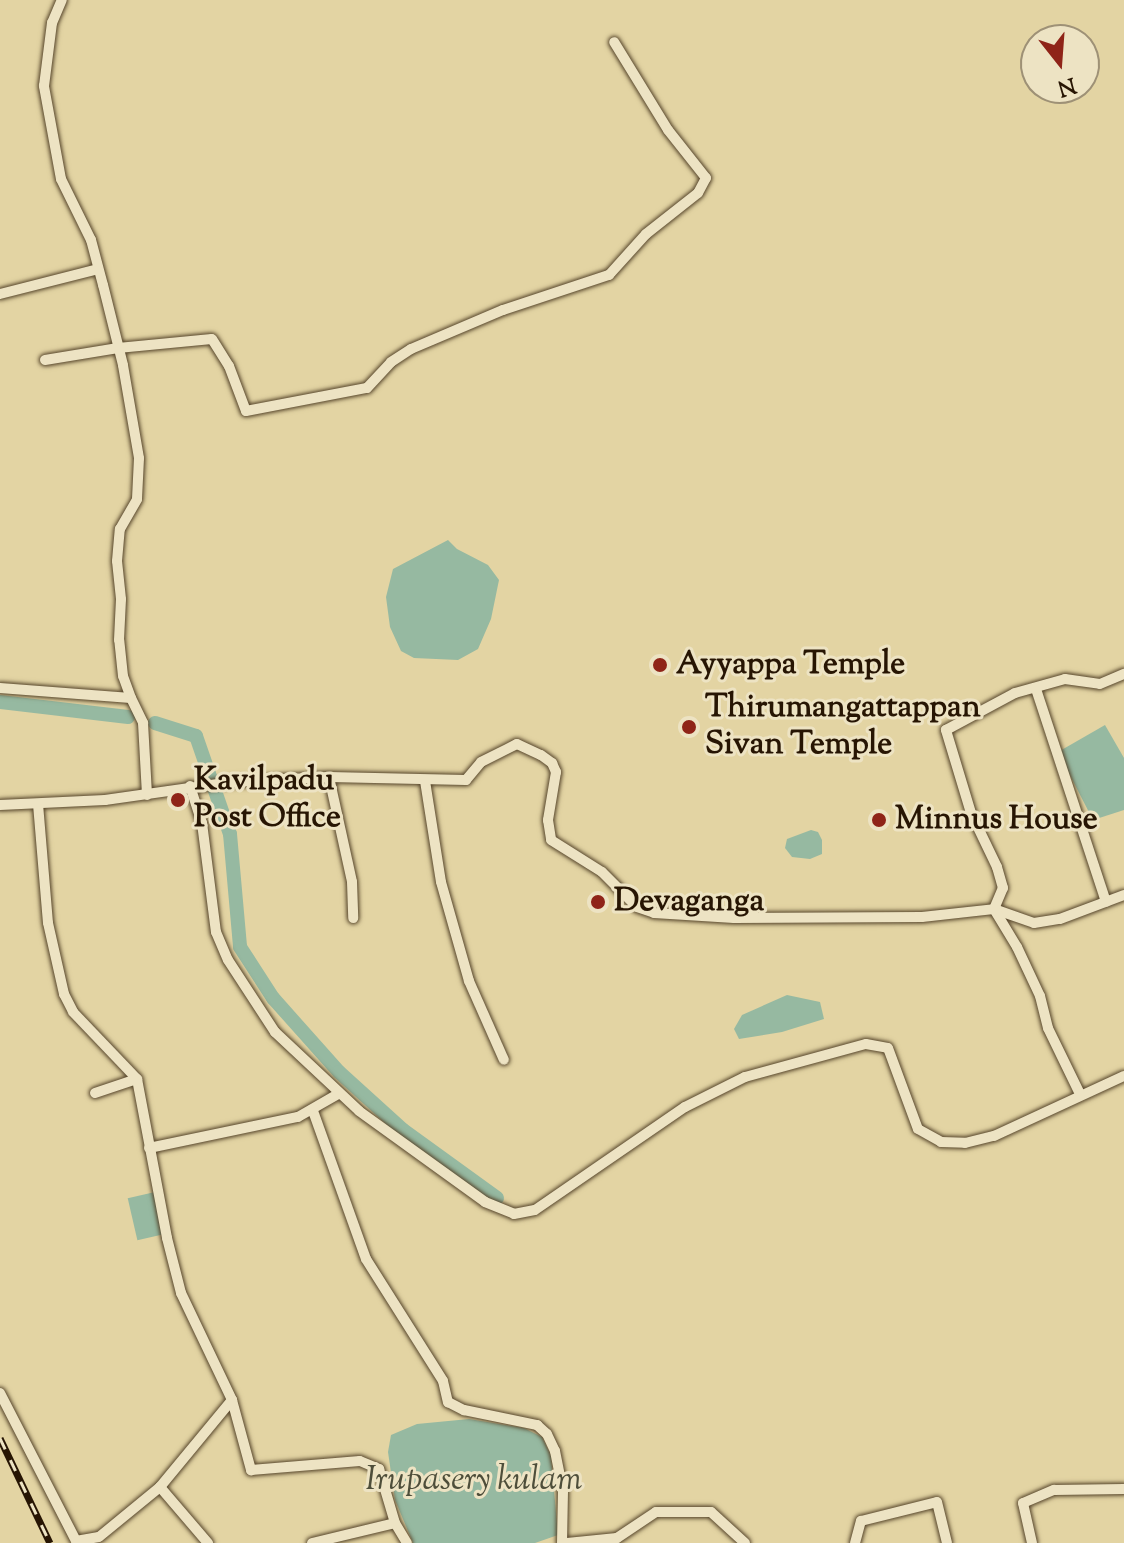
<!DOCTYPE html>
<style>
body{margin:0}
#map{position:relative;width:1124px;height:1543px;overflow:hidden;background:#e3d4a3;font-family:"Sorts Mill Goudy",serif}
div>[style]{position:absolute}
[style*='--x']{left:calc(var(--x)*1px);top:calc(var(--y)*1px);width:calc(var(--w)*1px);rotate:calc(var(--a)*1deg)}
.water>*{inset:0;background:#96b9a1;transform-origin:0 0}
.canal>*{height:14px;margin:-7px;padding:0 7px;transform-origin:7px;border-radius:7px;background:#96b9a1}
.roads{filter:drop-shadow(0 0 2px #56452b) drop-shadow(0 0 2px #56452b)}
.street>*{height:10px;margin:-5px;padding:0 5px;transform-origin:5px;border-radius:5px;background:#ede3c3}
.rail>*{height:7px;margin-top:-3.5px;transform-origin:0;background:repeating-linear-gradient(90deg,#ede3c3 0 12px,#271503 0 24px);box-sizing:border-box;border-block:2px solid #271503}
.dots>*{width:22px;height:22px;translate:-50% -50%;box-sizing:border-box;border:4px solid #ede3c3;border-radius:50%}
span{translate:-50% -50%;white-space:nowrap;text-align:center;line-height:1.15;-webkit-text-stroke:6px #ede3c3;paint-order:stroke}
.poi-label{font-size:32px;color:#271503;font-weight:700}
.left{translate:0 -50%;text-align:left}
.water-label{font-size:34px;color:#4e4e3a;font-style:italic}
.north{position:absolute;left:1020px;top:24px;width:80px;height:80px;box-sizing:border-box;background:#ede3c3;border:2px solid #9e9176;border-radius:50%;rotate:163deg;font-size:22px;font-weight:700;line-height:32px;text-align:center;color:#271503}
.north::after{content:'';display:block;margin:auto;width:28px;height:36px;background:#8f2418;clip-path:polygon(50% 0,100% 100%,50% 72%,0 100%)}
</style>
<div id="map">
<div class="water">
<i style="clip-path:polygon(448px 540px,457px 549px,488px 565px,499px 580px,491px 619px,478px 649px,458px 660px,414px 658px,401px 651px,390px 627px,386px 597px,393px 569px)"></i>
<i style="clip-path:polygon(1105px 725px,1124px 758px,1124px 810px,1093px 820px,1058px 752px)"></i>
<i style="clip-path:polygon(811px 830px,818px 832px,822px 840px,822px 854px,810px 859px,792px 857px,785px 848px,787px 839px)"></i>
<i style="clip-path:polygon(787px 995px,820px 1002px,824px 1019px,782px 1032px,739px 1039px,734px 1029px,742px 1015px)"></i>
<i style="left:155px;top:1192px;width:43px;height:28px;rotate:77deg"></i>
<i style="clip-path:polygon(469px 1419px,524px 1428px,542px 1437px,551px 1456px,558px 1535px,535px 1543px,413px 1543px,395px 1500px,388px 1452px,391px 1435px,417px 1424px)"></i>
</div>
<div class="canal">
<i style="--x:0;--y:702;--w:129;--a:6.7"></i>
<i style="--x:155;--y:723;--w:43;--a:17.6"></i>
<i style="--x:196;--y:736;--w:104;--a:70.9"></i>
<i style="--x:230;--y:834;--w:113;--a:84.9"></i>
<i style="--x:240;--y:947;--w:61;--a:57.1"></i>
<i style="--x:273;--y:998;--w:99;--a:48.3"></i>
<i style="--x:339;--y:1072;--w:86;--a:42.2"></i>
<i style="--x:403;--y:1130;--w:116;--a:35.9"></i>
</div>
<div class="roads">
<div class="street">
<i style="--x:0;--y:294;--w:101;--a:-14.3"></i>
<i style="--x:45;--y:360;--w:74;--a:-9.3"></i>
<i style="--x:118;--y:348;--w:94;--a:-5.5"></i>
<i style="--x:212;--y:339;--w:32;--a:58"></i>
<i style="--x:229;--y:366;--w:48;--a:69.3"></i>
<i style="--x:246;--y:411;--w:123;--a:-10.8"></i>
<i style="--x:367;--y:388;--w:35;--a:-47"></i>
<i style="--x:391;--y:362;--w:24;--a:-33"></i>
<i style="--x:411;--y:349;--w:100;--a:-23"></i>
<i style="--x:503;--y:310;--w:112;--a:-18.3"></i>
<i style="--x:609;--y:275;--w:55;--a:-47.9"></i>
<i style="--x:646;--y:234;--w:66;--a:-38.3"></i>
<i style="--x:698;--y:193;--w:17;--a:-62"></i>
<i style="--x:706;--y:178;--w:61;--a:-128.4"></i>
<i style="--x:668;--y:130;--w:103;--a:-121.5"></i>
<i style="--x:0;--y:688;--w:131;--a:4.4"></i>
<i style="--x:131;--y:698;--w:23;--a:-110"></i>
<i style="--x:123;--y:676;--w:36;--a:-96"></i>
<i style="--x:119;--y:640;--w:41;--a:-87.2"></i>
<i style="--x:121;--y:599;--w:38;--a:-96"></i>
<i style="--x:117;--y:561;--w:32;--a:-85"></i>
<i style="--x:120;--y:529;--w:34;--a:-60"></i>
<i style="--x:137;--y:499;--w:41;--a:-87.2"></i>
<i style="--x:139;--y:458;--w:94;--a:-99.8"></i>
<i style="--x:123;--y:365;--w:82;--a:-104"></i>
<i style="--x:103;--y:285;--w:47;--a:-104.9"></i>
<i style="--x:91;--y:240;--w:68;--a:-116.2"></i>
<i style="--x:61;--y:179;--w:95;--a:-100.4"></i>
<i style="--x:44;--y:86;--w:64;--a:-82.8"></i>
<i style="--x:52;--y:23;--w:25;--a:-67"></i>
<i style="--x:1036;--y:689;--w:224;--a:71.8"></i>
<i style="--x:131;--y:698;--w:28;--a:64"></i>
<i style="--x:143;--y:723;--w:72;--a:86.8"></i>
<i style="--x:329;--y:777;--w:107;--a:77.6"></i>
<i style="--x:352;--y:882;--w:36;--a:88"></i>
<i style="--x:425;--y:781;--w:102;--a:81"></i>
<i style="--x:441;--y:882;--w:103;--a:74.2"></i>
<i style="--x:469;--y:981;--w:86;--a:66.1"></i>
<i style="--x:190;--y:786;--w:39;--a:72"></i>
<i style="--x:202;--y:823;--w:110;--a:82.7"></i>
<i style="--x:216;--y:932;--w:30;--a:67"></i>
<i style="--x:228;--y:960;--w:86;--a:56.9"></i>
<i style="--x:275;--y:1032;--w:115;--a:43.2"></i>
<i style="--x:359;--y:1111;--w:155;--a:35.8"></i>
<i style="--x:485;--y:1202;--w:31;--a:22"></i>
<i style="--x:514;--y:1214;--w:21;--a:-11"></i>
<i style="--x:535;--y:1210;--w:182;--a:-34.5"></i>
<i style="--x:685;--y:1107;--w:67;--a:-26.6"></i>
<i style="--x:745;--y:1077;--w:125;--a:-15.3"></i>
<i style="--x:866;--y:1044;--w:22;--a:10"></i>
<i style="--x:888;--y:1048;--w:86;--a:69.7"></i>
<i style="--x:918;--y:1129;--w:26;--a:29"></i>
<i style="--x:941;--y:1142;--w:24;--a:2"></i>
<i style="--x:965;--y:1143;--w:30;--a:-14"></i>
<i style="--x:994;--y:1136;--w:143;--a:-24.8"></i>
<i style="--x:38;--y:804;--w:119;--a:85.2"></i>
<i style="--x:48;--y:923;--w:73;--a:77.3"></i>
<i style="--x:64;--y:994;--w:20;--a:63"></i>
<i style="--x:73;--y:1012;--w:93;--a:46.3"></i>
<i style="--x:137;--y:1079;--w:162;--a:79.3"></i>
<i style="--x:167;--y:1238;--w:57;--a:75.7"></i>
<i style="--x:181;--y:1293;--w:119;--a:64.5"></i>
<i style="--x:232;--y:1400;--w:73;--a:74.8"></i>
<i style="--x:251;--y:1470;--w:109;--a:-4.7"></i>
<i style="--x:360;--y:1461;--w:21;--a:23"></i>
<i style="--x:379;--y:1469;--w:56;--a:73.5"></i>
<i style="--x:395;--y:1523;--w:23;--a:59"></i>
<i style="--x:0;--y:805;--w:105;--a:-2.7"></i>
<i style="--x:105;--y:800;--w:128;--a:-8.1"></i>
<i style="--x:232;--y:782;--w:97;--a:-3"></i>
<i style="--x:329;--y:777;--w:137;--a:1.3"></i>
<i style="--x:466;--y:780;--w:23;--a:-50"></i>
<i style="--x:481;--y:762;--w:40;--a:-26.6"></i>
<i style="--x:517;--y:744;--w:26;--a:25"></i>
<i style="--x:541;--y:755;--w:14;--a:36"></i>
<i style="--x:552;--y:763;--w:10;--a:66"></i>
<i style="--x:556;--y:772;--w:49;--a:99.5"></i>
<i style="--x:548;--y:820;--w:20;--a:81"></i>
<i style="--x:551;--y:840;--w:60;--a:32.1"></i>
<i style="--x:602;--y:872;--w:49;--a:45"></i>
<i style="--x:637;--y:907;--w:18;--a:19"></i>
<i style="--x:654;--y:913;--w:80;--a:3.6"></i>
<i style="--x:734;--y:918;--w:188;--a:-0.3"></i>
<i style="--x:922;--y:917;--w:72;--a:-6.3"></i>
<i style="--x:994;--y:909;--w:42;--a:19.3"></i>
<i style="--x:1034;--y:923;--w:26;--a:-9"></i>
<i style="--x:1060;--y:919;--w:68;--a:-20.6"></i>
<i style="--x:95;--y:1093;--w:44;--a:-18.4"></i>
<i style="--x:1080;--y:1094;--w:73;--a:-115.9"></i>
<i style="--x:1048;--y:1028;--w:33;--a:-104"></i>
<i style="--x:1040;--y:996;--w:54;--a:-115.1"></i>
<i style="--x:1017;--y:947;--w:44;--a:-121.2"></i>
<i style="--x:994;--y:909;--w:23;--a:-67"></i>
<i style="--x:1003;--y:888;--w:22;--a:-106"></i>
<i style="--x:997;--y:867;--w:60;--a:-115.7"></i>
<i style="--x:971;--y:813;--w:87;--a:-106.8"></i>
<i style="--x:946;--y:730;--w:78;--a:-28.2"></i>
<i style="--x:1015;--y:693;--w:52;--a:-15.6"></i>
<i style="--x:1065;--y:679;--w:35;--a:8"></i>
<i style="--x:1100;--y:684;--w:26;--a:-23"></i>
<i style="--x:313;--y:1111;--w:157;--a:70.3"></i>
<i style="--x:366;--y:1259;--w:144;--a:57.7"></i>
<i style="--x:443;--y:1381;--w:22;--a:77"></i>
<i style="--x:448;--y:1402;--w:18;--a:27"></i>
<i style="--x:464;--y:1410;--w:75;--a:11.6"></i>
<i style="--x:537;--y:1425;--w:13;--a:42"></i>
<i style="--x:547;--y:1434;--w:19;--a:65"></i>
<i style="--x:555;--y:1451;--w:41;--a:78.7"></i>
<i style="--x:563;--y:1491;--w:52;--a:91.1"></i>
<i style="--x:149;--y:1148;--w:152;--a:-11.8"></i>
<i style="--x:298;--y:1117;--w:46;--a:-29.9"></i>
<i style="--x:0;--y:1393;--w:166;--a:62.8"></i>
<i style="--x:76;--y:1541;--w:23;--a:-10"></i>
<i style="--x:99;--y:1537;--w:79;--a:-39.3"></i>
<i style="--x:160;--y:1487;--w:113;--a:-50.4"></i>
<i style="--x:160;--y:1487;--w:74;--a:49.4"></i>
<i style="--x:312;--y:1543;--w:85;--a:-13.5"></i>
<i style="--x:567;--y:1543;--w:50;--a:-5.7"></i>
<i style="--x:617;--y:1538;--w:47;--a:-33.7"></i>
<i style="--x:656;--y:1512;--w:55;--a:0"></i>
<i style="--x:711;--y:1512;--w:46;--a:42.4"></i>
<i style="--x:855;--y:1543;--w:23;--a:-75"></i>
<i style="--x:861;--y:1521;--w:78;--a:-14"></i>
<i style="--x:937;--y:1502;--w:42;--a:76.3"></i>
<i style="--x:1032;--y:1543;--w:41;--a:-102.7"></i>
<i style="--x:1023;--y:1503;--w:34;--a:-23"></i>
<i style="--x:1054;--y:1490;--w:70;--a:-0.8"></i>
</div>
</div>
<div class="rail">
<i style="--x:0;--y:1438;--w:116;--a:64.5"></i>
</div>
<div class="dots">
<i style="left:660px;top:665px;background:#8f2418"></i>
<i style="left:689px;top:727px;background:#8f2418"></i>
<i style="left:178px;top:800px;background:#8f2418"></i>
<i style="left:879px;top:820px;background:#8f2418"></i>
<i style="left:598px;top:902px;background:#8f2418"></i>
</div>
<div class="poi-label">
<span class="left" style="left:676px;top:665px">Ayyappa Temple</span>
<span class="left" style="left:705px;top:727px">Thirumangattappan<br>Sivan Temple</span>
<span class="left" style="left:194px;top:800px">Kavilpadu<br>Post Office</span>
<span class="left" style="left:895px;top:820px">Minnus House</span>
<span class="left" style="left:614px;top:902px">Devaganga</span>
</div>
<div class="water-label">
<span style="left:474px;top:1481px">Irupasery kulam</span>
</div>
<div class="north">N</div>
</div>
